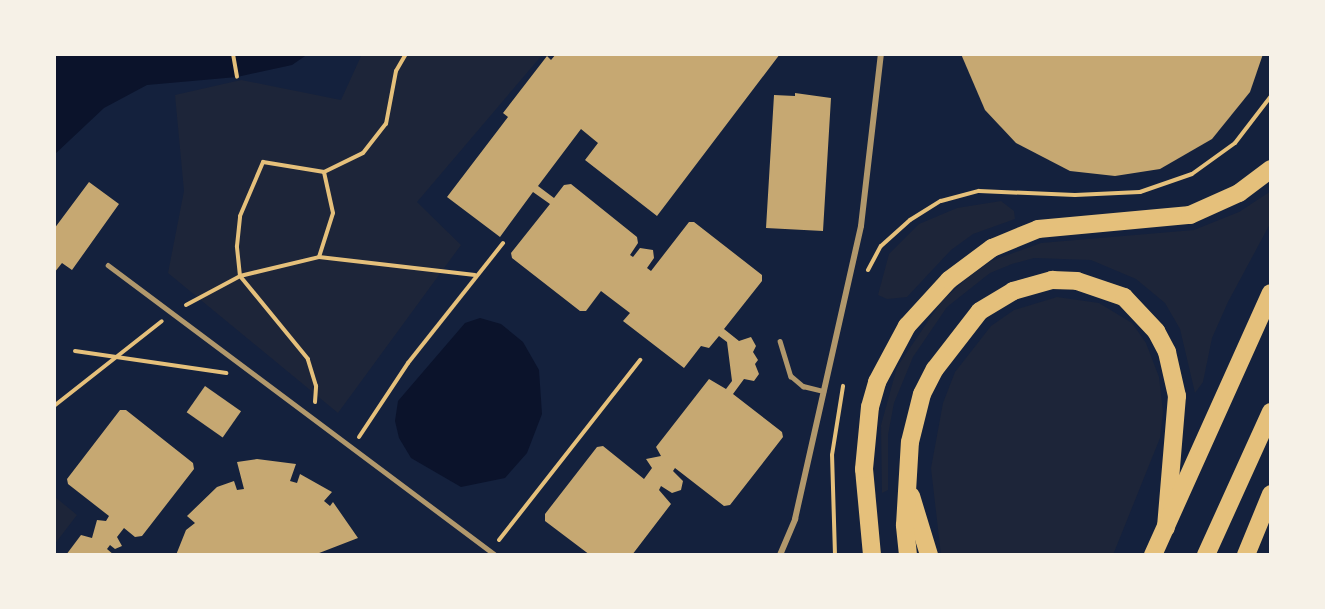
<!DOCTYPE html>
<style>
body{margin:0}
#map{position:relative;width:1325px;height:609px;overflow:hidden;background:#14213d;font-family:Figtree,sans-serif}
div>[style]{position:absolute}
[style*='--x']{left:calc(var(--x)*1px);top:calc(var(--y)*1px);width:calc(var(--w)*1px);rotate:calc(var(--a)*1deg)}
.green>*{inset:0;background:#1d2539}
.water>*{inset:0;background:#0b132b}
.building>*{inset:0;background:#c6a872;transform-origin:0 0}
.path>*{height:4px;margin:-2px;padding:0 2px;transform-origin:2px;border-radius:2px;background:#e5c07b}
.service>*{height:4.5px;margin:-2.25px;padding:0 2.25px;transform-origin:2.25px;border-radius:2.25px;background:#b1986c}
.minor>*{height:6px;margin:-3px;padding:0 3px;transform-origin:3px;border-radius:3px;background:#b1986c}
.motorway>*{height:18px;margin:-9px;padding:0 9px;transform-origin:9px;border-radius:9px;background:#e5c07b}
span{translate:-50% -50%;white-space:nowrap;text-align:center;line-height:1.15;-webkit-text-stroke:6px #f6f1e7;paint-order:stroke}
.frame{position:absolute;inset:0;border:56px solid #f6f1e7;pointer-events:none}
</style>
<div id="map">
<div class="green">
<i style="clip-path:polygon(362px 54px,543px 54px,417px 202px,461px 245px,338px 413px,168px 273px,184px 191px,175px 95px,241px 80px,341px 100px)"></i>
<i style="clip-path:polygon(1271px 191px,1271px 222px,1228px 302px,1212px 338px,1203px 382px,1195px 393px,1180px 329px,1165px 303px,1136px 279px,1091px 260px,1034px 258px,1012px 264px,990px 273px,947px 307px,913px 357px,894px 403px,888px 435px,888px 490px,882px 493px,881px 425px,897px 367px,941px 302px,966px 279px,991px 261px,1041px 243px,1194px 230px,1239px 212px)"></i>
<i style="clip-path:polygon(1001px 201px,1014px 211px,1015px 219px,973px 234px,951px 250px,907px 297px,887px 299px,878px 295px,889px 254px,919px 224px,957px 208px)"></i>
<i style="clip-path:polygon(1057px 297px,1099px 303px,1132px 323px,1146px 343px,1159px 377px,1163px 412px,1160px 438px,1113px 555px,941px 555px,931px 468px,943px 403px,955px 372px,991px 326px,1014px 310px)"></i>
<i style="clip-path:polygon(54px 496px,77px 515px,54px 545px)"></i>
</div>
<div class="water">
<i style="clip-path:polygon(54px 54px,308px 54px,292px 65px,237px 77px,147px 85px,104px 108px,54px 155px)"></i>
<i style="clip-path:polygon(480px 318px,501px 324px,523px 342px,539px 370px,542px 414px,527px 453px,505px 478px,461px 487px,411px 458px,399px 438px,395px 421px,398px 401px,465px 323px)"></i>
</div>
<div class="building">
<i style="clip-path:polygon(556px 54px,780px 54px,657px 216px,585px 160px,598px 143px,581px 129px,538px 186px,554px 198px,564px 185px,571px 184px,637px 237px,638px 243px,630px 255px,633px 257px,640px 248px,653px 250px,654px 258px,647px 268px,651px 271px,689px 222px,694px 222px,762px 275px,762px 281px,724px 329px,739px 341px,751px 337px,756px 346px,753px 352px,758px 360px,755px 364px,759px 374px,754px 381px,744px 379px,733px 394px,782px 432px,783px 437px,730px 505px,724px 506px,675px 468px,673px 471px,683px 481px,681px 490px,672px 493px,661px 486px,659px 490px,671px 504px,632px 555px,590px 555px,545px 521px,545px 514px,597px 447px,603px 446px,644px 479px,652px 468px,646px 459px,661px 456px,656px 447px,709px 379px,726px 389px,732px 381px,727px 342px,719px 336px,709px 348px,701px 346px,684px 368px,623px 321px,630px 313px,601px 291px,586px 311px,580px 311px,512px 258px,511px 253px,550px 204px,533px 192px,500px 237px,447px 197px,508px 117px,503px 113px,547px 56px,551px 60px)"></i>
<i style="clip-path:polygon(961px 54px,1263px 54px,1250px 92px,1212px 139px,1160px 169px,1115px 176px,1070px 171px,1016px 143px,985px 110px)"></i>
<i style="clip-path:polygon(795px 93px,831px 98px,823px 231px,766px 228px,774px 95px,795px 96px)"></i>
<i style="clip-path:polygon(89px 182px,119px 204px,72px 270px,62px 263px,54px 273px,54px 229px)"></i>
<i style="left:205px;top:386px;width:44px;height:32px;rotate:35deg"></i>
<i style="clip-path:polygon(120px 410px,126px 410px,193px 463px,194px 469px,142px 536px,135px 537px,124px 528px,117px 537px,122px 546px,115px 549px,110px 545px,107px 549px,114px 555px,66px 555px,81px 535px,92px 538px,97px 520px,106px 521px,109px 516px,68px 484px,67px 479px)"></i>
<i style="clip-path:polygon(257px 459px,296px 464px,290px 481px,297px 483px,300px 474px,332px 492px,324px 501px,330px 506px,333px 502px,358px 538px,314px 555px,176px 555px,186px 530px,195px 523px,187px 516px,217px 487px,234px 481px,237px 490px,244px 489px,237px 462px)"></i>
</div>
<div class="path">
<i style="--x:233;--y:54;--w:23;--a:80"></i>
<i style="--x:319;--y:257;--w:46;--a:-72.3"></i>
<i style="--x:333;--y:213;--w:42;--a:-102.4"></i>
<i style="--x:868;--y:270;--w:27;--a:-62"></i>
<i style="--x:881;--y:246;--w:39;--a:-42"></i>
<i style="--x:910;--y:220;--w:36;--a:-32"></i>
<i style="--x:941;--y:201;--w:39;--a:-15"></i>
<i style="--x:979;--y:191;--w:96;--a:2.4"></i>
<i style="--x:1075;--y:195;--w:65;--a:-2.6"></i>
<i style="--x:1140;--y:192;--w:55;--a:-19.1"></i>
<i style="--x:1192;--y:174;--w:53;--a:-35.8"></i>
<i style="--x:1235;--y:143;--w:59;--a:-52.5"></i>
<i style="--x:186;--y:305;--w:61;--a:-28.2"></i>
<i style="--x:240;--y:276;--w:30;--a:-96"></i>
<i style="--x:237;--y:246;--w:30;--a:-84"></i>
<i style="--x:240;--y:216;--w:59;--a:-66.9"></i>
<i style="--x:263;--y:162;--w:62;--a:9.3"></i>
<i style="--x:324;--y:172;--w:43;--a:-26"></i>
<i style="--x:363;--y:153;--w:37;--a:-52"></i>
<i style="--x:386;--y:124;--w:54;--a:-79.3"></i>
<i style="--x:396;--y:71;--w:20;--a:-60"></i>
<i style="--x:75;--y:351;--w:153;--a:8.3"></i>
<i style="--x:315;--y:402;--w:16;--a:-86"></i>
<i style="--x:316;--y:386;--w:28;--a:-107"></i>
<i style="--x:308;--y:359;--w:107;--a:-129.3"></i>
<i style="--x:240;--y:276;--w:81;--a:-13.5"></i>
<i style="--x:319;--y:257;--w:157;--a:6.6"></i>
<i style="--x:54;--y:406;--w:137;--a:-38.2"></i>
<i style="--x:359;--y:437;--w:89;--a:-56.5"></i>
<i style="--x:408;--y:363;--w:153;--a:-51.6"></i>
<i style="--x:499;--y:540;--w:229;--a:-51.9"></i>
<i style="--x:835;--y:555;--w:100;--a:-91.7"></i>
<i style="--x:832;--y:455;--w:70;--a:-80.9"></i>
</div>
<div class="service">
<i style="--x:108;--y:265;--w:484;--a:36.8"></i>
<i style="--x:780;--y:341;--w:37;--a:73"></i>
<i style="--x:791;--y:376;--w:16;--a:40"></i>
<i style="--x:803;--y:386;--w:21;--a:14"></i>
</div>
<div class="minor">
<i style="--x:780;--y:555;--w:39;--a:-67"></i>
<i style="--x:795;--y:519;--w:300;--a:-77.3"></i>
<i style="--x:861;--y:226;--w:173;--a:-83.4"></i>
</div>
<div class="motorway">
<i style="--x:911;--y:496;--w:62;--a:73"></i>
<i style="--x:872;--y:555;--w:86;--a:-95.3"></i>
<i style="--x:864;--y:469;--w:62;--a:-84.5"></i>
<i style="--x:870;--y:407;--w:26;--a:-74"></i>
<i style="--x:877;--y:382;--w:64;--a:-61.8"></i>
<i style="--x:907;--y:326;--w:62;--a:-47.6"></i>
<i style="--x:949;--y:280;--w:54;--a:-36.7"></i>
<i style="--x:992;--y:248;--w:50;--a:-22.4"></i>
<i style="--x:1038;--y:229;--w:153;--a:-5.3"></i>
<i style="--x:1190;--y:215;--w:54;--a:-24.2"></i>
<i style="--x:1239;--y:193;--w:40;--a:-37"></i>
<i style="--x:908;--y:555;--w:30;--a:-96"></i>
<i style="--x:905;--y:525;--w:83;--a:-86.6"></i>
<i style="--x:910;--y:442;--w:49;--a:-76"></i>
<i style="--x:922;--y:394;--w:28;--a:-63"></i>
<i style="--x:935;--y:369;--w:73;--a:-52.2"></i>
<i style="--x:980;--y:311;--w:39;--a:-31"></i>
<i style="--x:1013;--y:291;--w:41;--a:-15.8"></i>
<i style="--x:1052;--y:280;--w:25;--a:2"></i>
<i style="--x:1077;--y:281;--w:50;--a:18.8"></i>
<i style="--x:1124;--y:297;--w:47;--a:46.7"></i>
<i style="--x:1156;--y:331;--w:24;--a:62"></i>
<i style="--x:1167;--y:352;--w:45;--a:77.2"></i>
<i style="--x:1177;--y:396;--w:132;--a:94.8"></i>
<i style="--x:1153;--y:555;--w:287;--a:-65.8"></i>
<i style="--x:1206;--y:555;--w:157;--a:-65.6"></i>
<i style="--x:1246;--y:555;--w:66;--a:-67.7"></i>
</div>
<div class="frame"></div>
</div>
